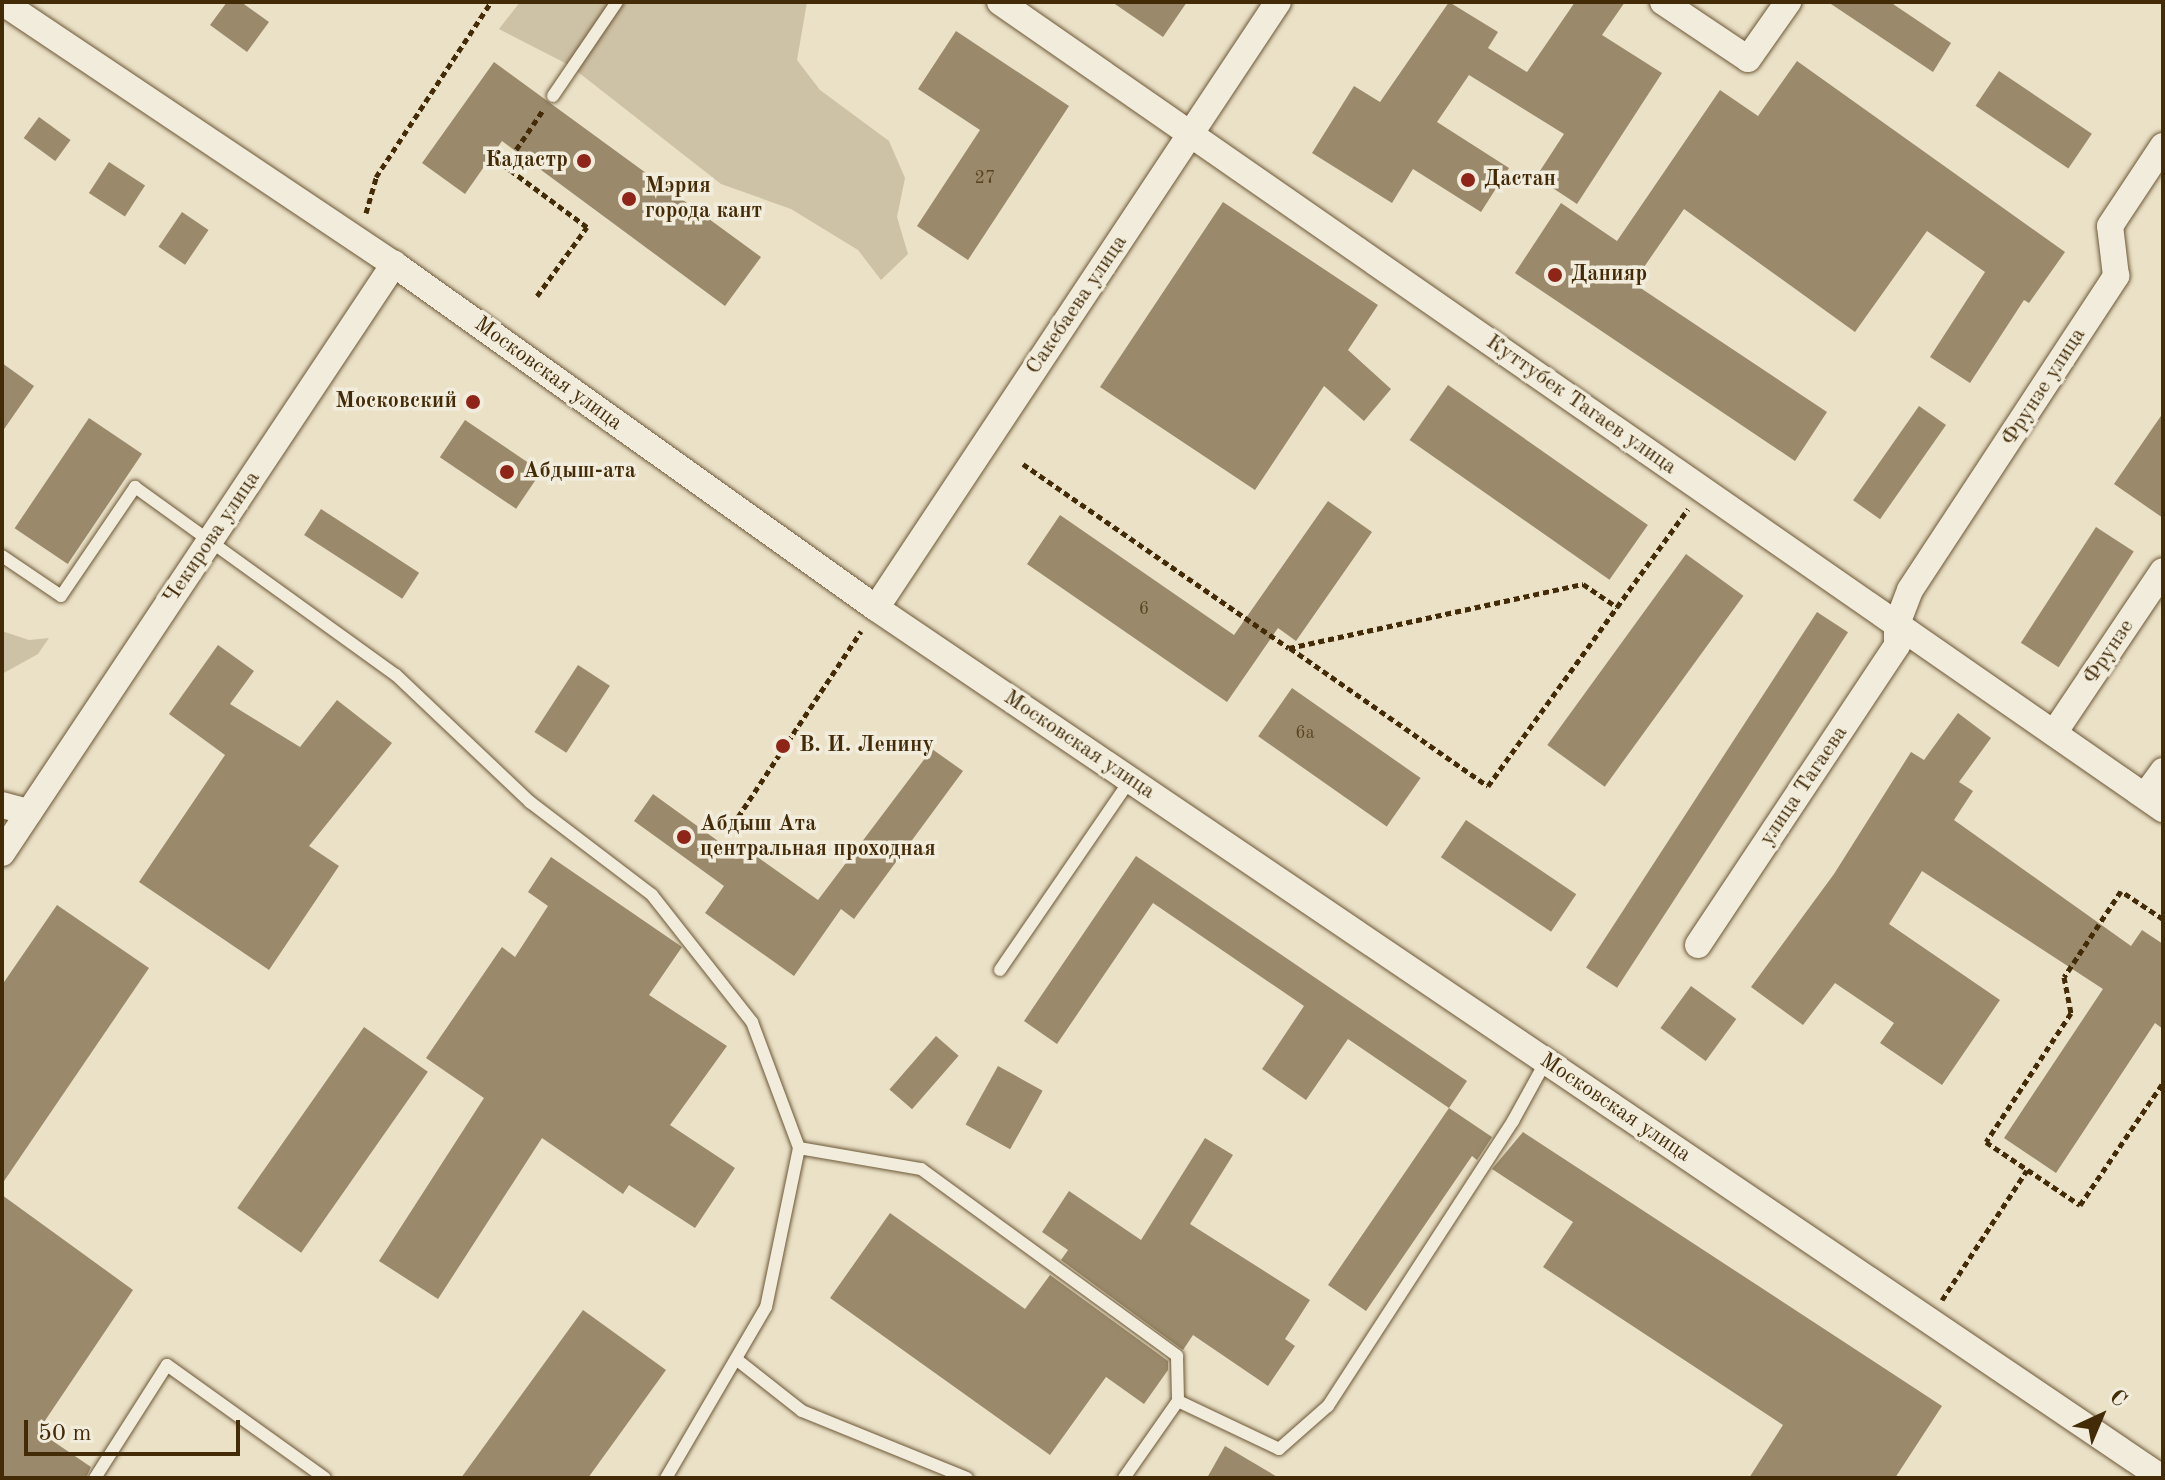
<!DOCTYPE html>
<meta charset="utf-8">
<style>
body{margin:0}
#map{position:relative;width:2165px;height:1480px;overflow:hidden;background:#eae1c7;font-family:"Old Standard TT",serif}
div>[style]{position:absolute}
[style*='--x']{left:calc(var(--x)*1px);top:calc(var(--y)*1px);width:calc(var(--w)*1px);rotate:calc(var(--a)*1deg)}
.green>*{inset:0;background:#cec2a6}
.building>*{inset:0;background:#9a8a6b;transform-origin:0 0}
.path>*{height:5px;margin-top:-2.5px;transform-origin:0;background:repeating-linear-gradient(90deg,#432b07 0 6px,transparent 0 10px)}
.roads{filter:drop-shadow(0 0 2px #6d5837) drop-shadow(0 0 2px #6d5837)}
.service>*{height:12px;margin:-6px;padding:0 6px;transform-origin:6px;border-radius:6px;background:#f1ecdb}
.minor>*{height:26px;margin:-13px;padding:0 13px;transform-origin:13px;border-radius:13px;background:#f1ecdb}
.dots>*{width:22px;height:22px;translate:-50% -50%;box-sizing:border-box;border:4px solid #f1ecdb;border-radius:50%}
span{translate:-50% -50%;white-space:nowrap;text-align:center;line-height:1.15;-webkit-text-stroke:7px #f1ecdb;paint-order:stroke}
.number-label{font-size:18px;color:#594320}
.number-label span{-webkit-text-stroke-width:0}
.poi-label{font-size:22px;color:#432b07;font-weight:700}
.right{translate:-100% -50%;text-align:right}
.left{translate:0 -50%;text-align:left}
.street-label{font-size:22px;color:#432b07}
.frame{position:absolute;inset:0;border:4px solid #432b07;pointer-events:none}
.north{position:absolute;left:2061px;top:1376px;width:80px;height:80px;-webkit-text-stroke:6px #f1ecdb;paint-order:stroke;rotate:44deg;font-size:22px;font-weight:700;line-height:32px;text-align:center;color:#432b07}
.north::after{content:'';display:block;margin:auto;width:28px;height:36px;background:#432b07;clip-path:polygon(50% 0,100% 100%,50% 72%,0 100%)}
.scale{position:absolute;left:24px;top:1420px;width:216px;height:36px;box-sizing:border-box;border:4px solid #432b07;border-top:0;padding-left:10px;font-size:24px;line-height:28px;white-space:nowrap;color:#432b07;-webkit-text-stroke:6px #f1ecdb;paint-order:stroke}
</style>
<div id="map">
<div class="green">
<i style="clip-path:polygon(520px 2px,807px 2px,797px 60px,820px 90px,889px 141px,905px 178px,897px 217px,908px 254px,881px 280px,858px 250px,791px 209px,721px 184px,569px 65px,499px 29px)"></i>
<i style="clip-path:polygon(2px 631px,29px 640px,49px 638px,38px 654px,2px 674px)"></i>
</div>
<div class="building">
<i style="clip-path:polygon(227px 2px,241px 2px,269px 22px,247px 52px,210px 25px)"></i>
<i style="clip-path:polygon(1112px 2px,1187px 2px,1163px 37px)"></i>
<i style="clip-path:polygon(1449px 2px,1498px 32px,1488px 48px,1527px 72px,1575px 2px,1625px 2px,1602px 35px,1662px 73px,1577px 204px,1536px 177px,1564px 134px,1469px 75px,1437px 122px,1509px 168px,1481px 212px,1413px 169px,1392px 203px,1312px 153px,1354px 86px,1380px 102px)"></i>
<i style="clip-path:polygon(1828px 2px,1890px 2px,1951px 43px,1933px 72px)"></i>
<i style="clip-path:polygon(956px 31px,1069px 106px,968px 260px,917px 226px,980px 130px,918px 89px)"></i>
<i style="clip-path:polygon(1797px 61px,2065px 252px,2029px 303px,2024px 300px,1970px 383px,1930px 357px,1985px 272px,1927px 231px,1855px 332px,1684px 209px,1633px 283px,1827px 412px,1795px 461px,1515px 273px,1561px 203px,1617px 241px,1720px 90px,1758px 116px)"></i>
<i style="clip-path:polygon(494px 62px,761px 257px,725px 306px,502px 141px,465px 194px,422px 163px)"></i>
<i style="left:1999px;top:71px;width:112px;height:42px;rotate:34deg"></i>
<i style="left:39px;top:117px;width:39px;height:26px;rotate:36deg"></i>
<i style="left:109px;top:162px;width:43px;height:37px;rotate:33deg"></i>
<i style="clip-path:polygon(1223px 202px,1378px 305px,1348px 350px,1391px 389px,1364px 421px,1324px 386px,1255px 490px,1100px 387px)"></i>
<i style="left:182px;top:212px;width:32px;height:42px;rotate:34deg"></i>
<i style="clip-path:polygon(2px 363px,34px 386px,2px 432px)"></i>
<i style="left:1448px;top:385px;width:244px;height:67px;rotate:35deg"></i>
<i style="left:1919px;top:406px;width:33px;height:115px;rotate:35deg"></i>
<i style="clip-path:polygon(2163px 413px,2163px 518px,2114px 484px)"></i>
<i style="left:89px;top:418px;width:64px;height:133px;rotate:34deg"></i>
<i style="left:465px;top:420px;width:92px;height:45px;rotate:34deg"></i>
<i style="clip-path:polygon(1328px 501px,1372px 532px,1296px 641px,1278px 628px,1227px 702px,1027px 564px,1060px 515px,1234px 635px)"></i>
<i style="left:321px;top:509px;width:117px;height:31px;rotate:33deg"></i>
<i style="left:2096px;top:527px;width:45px;height:138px;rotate:33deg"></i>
<i style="left:1686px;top:554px;width:71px;height:236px;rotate:36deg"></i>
<i style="left:1817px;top:612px;width:37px;height:424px;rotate:33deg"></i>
<i style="clip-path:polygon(218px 645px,254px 671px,230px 704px,300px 747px,337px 700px,392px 743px,309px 846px,339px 866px,269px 970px,139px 882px,225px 755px,169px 714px)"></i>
<i style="left:578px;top:665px;width:38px;height:80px;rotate:33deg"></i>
<i style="left:1292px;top:688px;width:157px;height:59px;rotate:35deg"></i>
<i style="clip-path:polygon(1958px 713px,1991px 738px,1959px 782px,1973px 791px,1954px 820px,2131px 946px,2142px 930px,2163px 944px,2163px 1029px,2155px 1023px,2056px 1173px,2004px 1138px,2103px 989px,1922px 871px,1889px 924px,2000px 1000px,1942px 1085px,1880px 1043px,1894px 1023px,1835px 983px,1803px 1025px,1751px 987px,1834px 874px,1911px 752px,1924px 760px)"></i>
<i style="clip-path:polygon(932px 749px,963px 771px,854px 919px,841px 909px,794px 976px,705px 913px,724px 886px,634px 821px,653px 794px,743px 859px,749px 851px,818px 900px)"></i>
<i style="left:1466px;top:820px;width:133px;height:45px;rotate:34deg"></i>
<i style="clip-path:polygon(1136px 856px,1467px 1081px,1449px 1108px,1348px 1039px,1306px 1100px,1262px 1069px,1304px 1006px,1153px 903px,1057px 1044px,1024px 1021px)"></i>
<i style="clip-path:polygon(551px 857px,682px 947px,649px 995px,727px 1046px,670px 1125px,735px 1168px,695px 1228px,629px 1185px,623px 1194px,542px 1138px,438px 1299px,379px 1261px,484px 1098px,426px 1058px,502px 947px,515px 957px,548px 906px,528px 892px)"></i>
<i style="clip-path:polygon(57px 905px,149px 968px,2px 1184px,2px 985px)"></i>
<i style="left:1691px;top:986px;width:56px;height:52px;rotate:36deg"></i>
<i style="left:364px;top:1027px;width:78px;height:221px;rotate:35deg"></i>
<i style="left:936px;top:1036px;width:30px;height:71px;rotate:41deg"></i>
<i style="left:998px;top:1066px;width:51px;height:67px;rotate:29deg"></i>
<i style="clip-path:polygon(1449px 1108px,1492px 1137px,1477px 1160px,1472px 1156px,1366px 1311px,1328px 1285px)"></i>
<i style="clip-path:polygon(1523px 1132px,1942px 1406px,1895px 1478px,1749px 1478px,1783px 1425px,1543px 1267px,1573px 1222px,1492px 1169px)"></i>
<i style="clip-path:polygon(1205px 1138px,1233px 1155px,1190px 1224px,1310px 1300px,1285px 1339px,1295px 1346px,1268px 1386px,1193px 1335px,1183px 1350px,1061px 1260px,1068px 1250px,1042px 1232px,1069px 1191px,1141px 1240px)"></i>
<i style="clip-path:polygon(2px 1195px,133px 1290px,38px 1431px,91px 1467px,86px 1478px,2px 1478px)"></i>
<i style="clip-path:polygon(890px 1213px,1025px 1309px,1050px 1275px,1168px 1361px,1168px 1370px,1144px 1404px,1106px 1377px,1050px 1455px,830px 1298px)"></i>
<i style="clip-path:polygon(583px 1310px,666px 1370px,588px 1478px,461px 1478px)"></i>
<i style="clip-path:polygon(1225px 1446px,1279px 1478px,1207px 1478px)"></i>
</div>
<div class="path">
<i style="--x:366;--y:213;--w:37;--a:-74"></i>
<i style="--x:376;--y:177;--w:209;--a:-56.7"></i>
<i style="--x:537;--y:296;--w:85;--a:-54.1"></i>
<i style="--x:587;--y:227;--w:102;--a:-143.4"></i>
<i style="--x:505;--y:166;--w:68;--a:-55.8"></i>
<i style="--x:1023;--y:464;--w:323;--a:34.7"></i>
<i style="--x:1289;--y:648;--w:301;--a:-12.3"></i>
<i style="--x:1583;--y:584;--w:41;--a:34.1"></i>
<i style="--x:1617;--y:607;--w:121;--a:-54.1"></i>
<i style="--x:1290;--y:648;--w:241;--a:34.9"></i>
<i style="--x:1488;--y:786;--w:221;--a:-54.2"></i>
<i style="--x:738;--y:817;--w:223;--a:-56.5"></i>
<i style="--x:2163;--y:919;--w:50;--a:-146.3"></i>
<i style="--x:2121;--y:891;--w:103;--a:123.5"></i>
<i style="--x:2064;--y:977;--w:37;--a:79"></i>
<i style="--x:2071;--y:1013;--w:154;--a:123.4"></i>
<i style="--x:1986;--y:1142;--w:113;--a:33.8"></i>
<i style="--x:2080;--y:1205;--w:148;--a:-55.8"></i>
<i style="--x:1942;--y:1300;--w:155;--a:-56.8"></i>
</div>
<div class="roads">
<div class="service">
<i style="--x:553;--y:96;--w:114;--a:-55.8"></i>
<i style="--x:2;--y:556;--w:71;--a:34.1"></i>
<i style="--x:61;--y:596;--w:132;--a:-55.8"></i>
<i style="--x:135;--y:487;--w:322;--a:35.8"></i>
<i style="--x:396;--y:675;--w:185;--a:43.5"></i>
<i style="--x:530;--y:802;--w:153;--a:37.3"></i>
<i style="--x:652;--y:895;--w:162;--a:51.8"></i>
<i style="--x:752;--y:1022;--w:134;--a:69.5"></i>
<i style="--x:799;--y:1148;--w:162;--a:101.7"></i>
<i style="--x:766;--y:1307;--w:198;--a:120.3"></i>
<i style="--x:1000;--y:970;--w:230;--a:-55.6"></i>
<i style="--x:799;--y:1148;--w:124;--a:9.8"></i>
<i style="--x:921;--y:1169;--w:317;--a:36.1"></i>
<i style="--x:1177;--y:1356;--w:45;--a:88.7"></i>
<i style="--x:736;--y:1359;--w:84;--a:38.2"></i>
<i style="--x:802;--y:1411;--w:178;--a:22.1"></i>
<i style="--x:95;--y:1478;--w:134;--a:-57.5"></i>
<i style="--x:167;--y:1365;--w:194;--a:35.6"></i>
<i style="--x:1124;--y:1478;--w:94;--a:-55"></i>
<i style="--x:1178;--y:1401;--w:112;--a:25.4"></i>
<i style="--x:1279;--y:1449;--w:65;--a:-41.3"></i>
<i style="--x:1328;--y:1406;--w:340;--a:-57"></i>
<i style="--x:1513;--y:1121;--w:68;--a:-61.2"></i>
</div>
<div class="minor">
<i style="--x:2;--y:2;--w:471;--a:33.8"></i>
<i style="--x:394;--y:264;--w:592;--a:35.52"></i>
<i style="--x:876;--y:608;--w:1553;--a:34.08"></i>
<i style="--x:1000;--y:2;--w:1416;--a:34.76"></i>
<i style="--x:1663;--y:2;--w:102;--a:33.8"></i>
<i style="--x:1748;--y:59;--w:70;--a:-54.9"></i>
<i style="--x:876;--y:608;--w:727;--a:-56.44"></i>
<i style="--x:2054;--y:733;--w:195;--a:-56.1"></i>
<i style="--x:2145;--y:796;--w:31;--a:-54"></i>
<i style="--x:2;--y:805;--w:28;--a:15"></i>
<i style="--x:2;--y:853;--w:708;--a:-56.35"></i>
<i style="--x:1698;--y:945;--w:360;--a:-56.4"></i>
<i style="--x:1897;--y:645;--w:21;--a:-90"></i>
<i style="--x:1897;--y:624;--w:36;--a:-69"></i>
<i style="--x:1910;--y:590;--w:376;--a:-56.7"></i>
<i style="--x:2116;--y:276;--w:50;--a:-96.8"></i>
<i style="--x:2110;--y:226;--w:96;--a:-56.5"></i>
</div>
</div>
<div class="dots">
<i style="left:584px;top:161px;background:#8f2418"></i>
<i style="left:1468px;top:180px;background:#8f2418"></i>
<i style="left:629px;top:199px;background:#8f2418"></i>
<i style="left:1555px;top:275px;background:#8f2418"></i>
<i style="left:473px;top:402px;background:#8f2418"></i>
<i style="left:507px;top:472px;background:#8f2418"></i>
<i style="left:783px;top:746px;background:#8f2418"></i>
<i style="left:684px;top:837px;background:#8f2418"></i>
</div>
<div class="number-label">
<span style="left:985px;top:178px">27</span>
<span style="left:1144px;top:609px">6</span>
<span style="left:1305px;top:733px">6а</span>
</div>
<div class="poi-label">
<span class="right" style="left:568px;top:161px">Кадастр</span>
<span class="left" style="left:1484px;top:180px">Дастан</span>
<span class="left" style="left:645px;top:199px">Мэрия<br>города кант</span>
<span class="left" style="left:1571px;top:275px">Данияр</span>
<span class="right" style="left:457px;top:402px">Московский</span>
<span class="left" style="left:523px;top:472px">Абдыш-ата</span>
<span class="left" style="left:799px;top:746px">В. И. Ленину</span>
<span class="left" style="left:700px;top:837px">Абдыш Ата<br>центральная проходная</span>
</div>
<div class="street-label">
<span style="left:1077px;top:305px;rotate:-56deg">Сакебаева улица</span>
<span style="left:548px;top:374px;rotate:36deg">Московская улица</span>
<span style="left:2044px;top:387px;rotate:-57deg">Фрунзе улица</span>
<span style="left:1581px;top:405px;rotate:35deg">Куттубек Тагаев улица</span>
<span style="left:212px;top:538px;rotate:-56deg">Чекирова улица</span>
<span style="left:2109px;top:652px;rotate:-56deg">Фрунзе</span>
<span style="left:1079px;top:745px;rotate:34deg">Московская улица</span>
<span style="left:1804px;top:786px;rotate:-56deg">улица Тагаева</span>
<span style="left:1615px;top:1108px;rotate:34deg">Московская улица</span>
</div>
<div class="frame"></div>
<div class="north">С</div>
<div class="scale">50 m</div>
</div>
